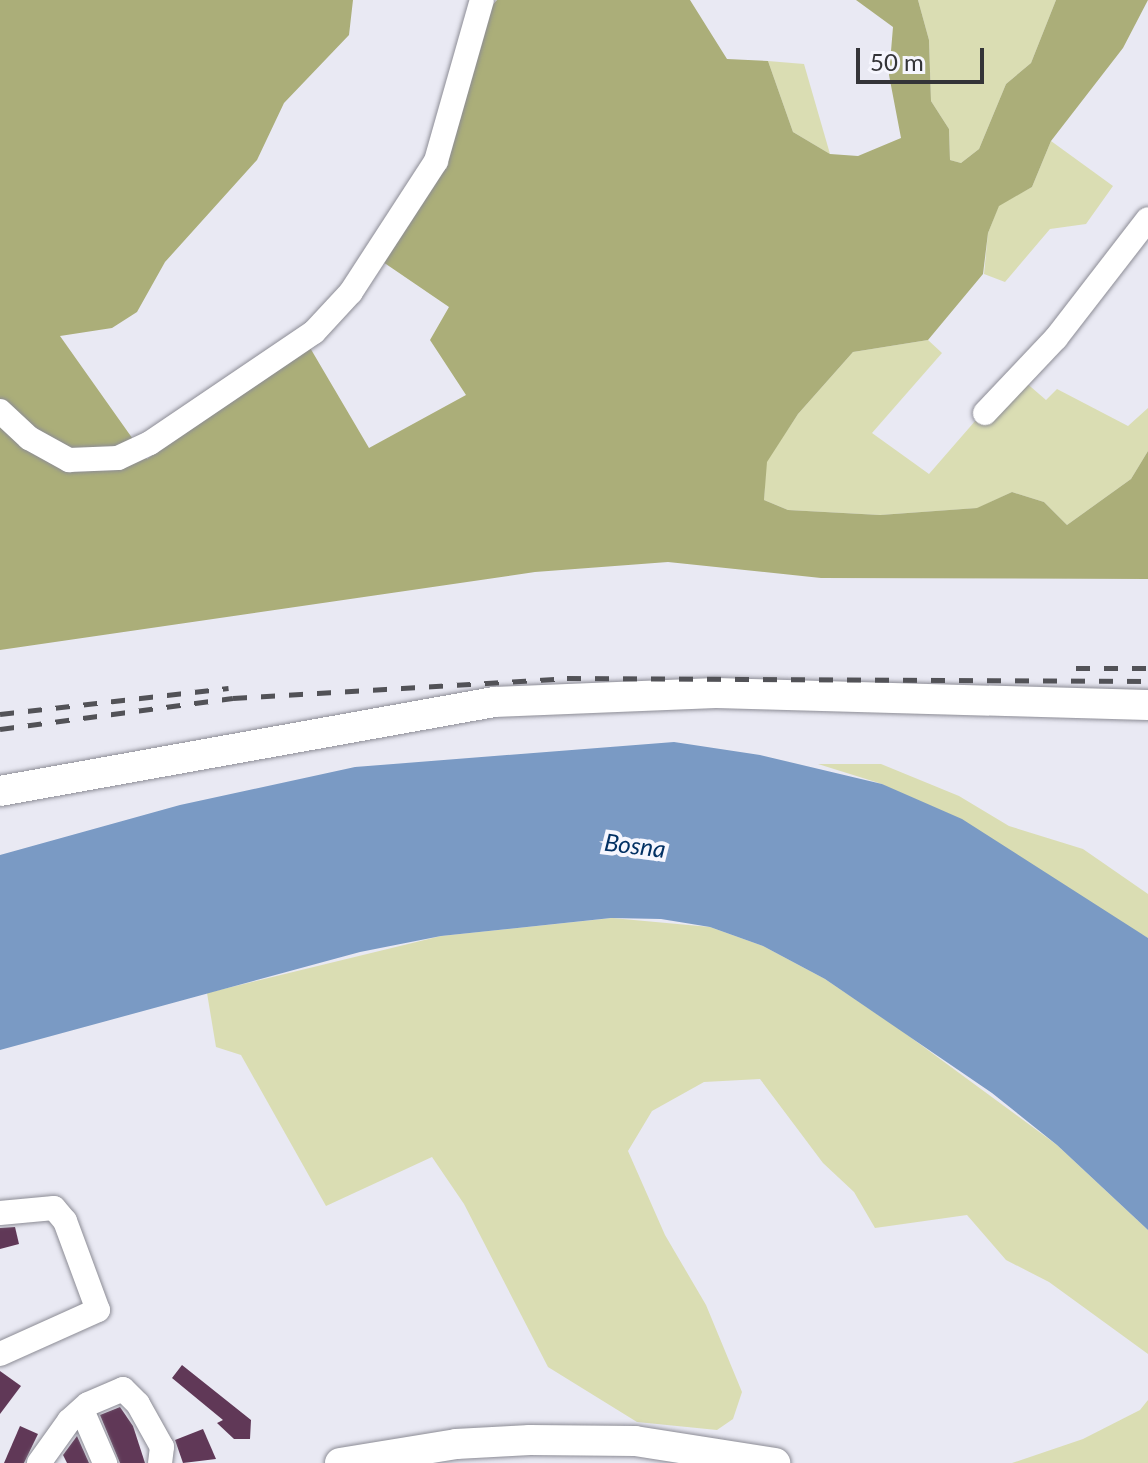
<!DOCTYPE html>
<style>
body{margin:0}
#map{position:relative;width:1148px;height:1463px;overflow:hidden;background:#e9e9f3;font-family:Lato,sans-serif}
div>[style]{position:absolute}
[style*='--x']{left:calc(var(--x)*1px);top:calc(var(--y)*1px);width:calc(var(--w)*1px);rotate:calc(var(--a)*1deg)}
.green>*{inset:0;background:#daddb3}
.forest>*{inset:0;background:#abae79}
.water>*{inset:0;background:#7a9ac4}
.building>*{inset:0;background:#603857}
.roads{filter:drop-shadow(0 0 2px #8c8c95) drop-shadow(0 0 2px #8c8c95)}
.minor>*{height:24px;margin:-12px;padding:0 12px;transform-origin:12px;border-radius:12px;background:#fff}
.major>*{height:30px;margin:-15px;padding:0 15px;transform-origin:15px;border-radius:15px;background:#fff}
.rail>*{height:5px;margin-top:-2.5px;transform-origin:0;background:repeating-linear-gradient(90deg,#525257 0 14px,transparent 0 28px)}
span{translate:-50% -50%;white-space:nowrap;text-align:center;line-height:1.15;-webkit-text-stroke:8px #f6f6fe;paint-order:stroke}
.water-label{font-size:24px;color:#023063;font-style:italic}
.scale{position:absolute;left:856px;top:48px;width:128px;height:36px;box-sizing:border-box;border:4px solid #343438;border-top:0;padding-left:10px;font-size:24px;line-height:28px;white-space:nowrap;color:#343438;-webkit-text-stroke:6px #f6f6fe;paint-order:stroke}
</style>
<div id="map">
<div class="green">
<i style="clip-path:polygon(918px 0,1056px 0,1031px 63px,1006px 84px,979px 149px,961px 163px,950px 160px,949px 129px,931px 101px,929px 40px)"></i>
<i style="clip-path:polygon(768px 61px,804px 64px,830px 154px,793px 132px)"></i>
<i style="clip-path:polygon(1051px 141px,1113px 186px,1086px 224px,1050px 229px,1005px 282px,984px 274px,988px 233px,999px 205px,1032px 187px)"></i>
<i style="clip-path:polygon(928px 340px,942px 353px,872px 433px,929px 474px,1016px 374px,1046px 400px,1057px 389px,1128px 426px,1148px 408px,1148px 451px,1131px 479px,1067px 525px,1044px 502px,1012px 492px,978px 508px,880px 515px,788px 510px,764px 500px,766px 462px,798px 414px,853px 352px)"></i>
<i style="clip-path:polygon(818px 764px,881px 764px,959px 796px,1009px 826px,1083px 849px,1148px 894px,1148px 938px,882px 784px)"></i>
<i style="clip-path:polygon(612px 918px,710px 927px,763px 946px,825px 979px,902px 1031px,1057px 1145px,1148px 1230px,1148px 1354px,1049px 1282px,1006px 1260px,967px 1215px,875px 1228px,854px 1192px,823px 1163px,760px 1079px,704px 1082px,652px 1111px,628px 1151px,665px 1235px,706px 1305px,742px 1392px,733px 1419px,717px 1430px,637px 1422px,548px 1367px,464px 1204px,432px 1157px,326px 1206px,241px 1055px,216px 1047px,207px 993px,441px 936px)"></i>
<i style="clip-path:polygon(1148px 1400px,1148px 1463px,1012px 1463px,1083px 1439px,1140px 1410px)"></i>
</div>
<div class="forest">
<i style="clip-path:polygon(0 0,353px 0,349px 35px,284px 103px,257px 160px,165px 262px,137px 312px,112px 328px,60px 336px,147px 459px,309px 346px,369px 448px,466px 395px,430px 340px,449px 307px,383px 262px,488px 10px,497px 0,690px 0,727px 59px,768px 61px,793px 132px,830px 154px,858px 156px,901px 138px,889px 75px,893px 27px,856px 0,918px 0,929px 40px,931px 101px,949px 129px,950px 160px,961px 163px,979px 149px,1006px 84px,1031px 63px,1056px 0,1148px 0,1123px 48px,1051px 141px,1032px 187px,999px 206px,988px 233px,983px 274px,928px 340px,853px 352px,798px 414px,767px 462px,764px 500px,788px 510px,880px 515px,977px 508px,1012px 492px,1044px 502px,1067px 525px,1131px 479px,1148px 451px,1148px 579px,821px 578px,668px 562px,535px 572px,0 650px)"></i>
</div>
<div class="water">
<i style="clip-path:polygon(674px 742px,760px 755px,882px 784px,962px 819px,1148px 938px,1148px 1230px,1057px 1145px,992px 1093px,825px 979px,763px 946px,710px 927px,661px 919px,611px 918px,441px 936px,360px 952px,0 1050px,0 855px,180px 805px,355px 767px)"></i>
</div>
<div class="building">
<i style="clip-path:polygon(15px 1227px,19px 1244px,0 1249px,0 1228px)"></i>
<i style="clip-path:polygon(182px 1365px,251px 1420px,250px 1439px,234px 1439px,217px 1423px,223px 1420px,172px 1378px)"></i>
<i style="clip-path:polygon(0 1371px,21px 1386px,0 1414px)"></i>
<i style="clip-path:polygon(120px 1407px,133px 1426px,145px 1463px,120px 1463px,100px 1415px)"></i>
<i style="clip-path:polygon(20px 1426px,38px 1434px,24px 1463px,4px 1463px)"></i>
<i style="clip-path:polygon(203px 1429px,216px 1459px,183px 1463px,175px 1440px)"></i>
<i style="clip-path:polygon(77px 1436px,89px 1463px,67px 1463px,63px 1455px)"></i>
</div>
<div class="roads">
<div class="minor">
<i style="--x:0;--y:411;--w:40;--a:43"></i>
<i style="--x:29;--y:438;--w:46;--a:28.8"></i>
<i style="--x:69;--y:460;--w:49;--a:-2.3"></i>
<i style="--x:118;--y:458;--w:35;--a:-25"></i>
<i style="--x:150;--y:443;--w:198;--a:-34.1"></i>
<i style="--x:314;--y:332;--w:54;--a:-47.2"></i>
<i style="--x:351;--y:292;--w:156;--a:-57"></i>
<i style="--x:436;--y:161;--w:167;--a:-74.1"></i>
<i style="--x:985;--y:413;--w:103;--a:-46.6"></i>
<i style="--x:1056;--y:338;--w:150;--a:-52.3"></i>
<i style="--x:0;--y:1213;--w:54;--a:-5.3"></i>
<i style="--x:54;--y:1208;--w:17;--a:50"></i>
<i style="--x:65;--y:1221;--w:95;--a:69.7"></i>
<i style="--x:98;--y:1310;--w:107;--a:155.8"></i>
<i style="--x:82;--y:1410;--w:58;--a:66.5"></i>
<i style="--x:39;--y:1463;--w:52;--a:-54.5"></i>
<i style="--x:69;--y:1421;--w:25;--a:-42"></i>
<i style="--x:88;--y:1404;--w:38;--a:-23"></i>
<i style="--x:123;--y:1389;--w:21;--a:45"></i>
<i style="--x:138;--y:1404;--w:49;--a:60.8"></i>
<i style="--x:162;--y:1447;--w:16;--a:97"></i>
</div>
<div class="major">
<i style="--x:0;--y:791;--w:502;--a:-10.21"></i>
<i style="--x:494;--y:702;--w:222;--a:-2.3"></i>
<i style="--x:716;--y:693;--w:432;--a:1.6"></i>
<i style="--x:340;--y:1463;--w:118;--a:-9.3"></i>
<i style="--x:456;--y:1444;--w:74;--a:-3.1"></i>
<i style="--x:530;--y:1440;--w:105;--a:0.5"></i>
<i style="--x:635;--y:1441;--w:142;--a:8.9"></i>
</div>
</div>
<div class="rail">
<i style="--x:1076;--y:668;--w:72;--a:0"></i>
<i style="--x:0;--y:714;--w:230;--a:-6.5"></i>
<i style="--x:0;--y:729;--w:235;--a:-7.6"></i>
<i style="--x:233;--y:698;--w:335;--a:-3.4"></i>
<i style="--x:567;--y:678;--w:581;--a:0.3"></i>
</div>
<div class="water-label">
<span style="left:635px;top:845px;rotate:7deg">Bosna</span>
</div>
<div class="scale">50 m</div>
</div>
